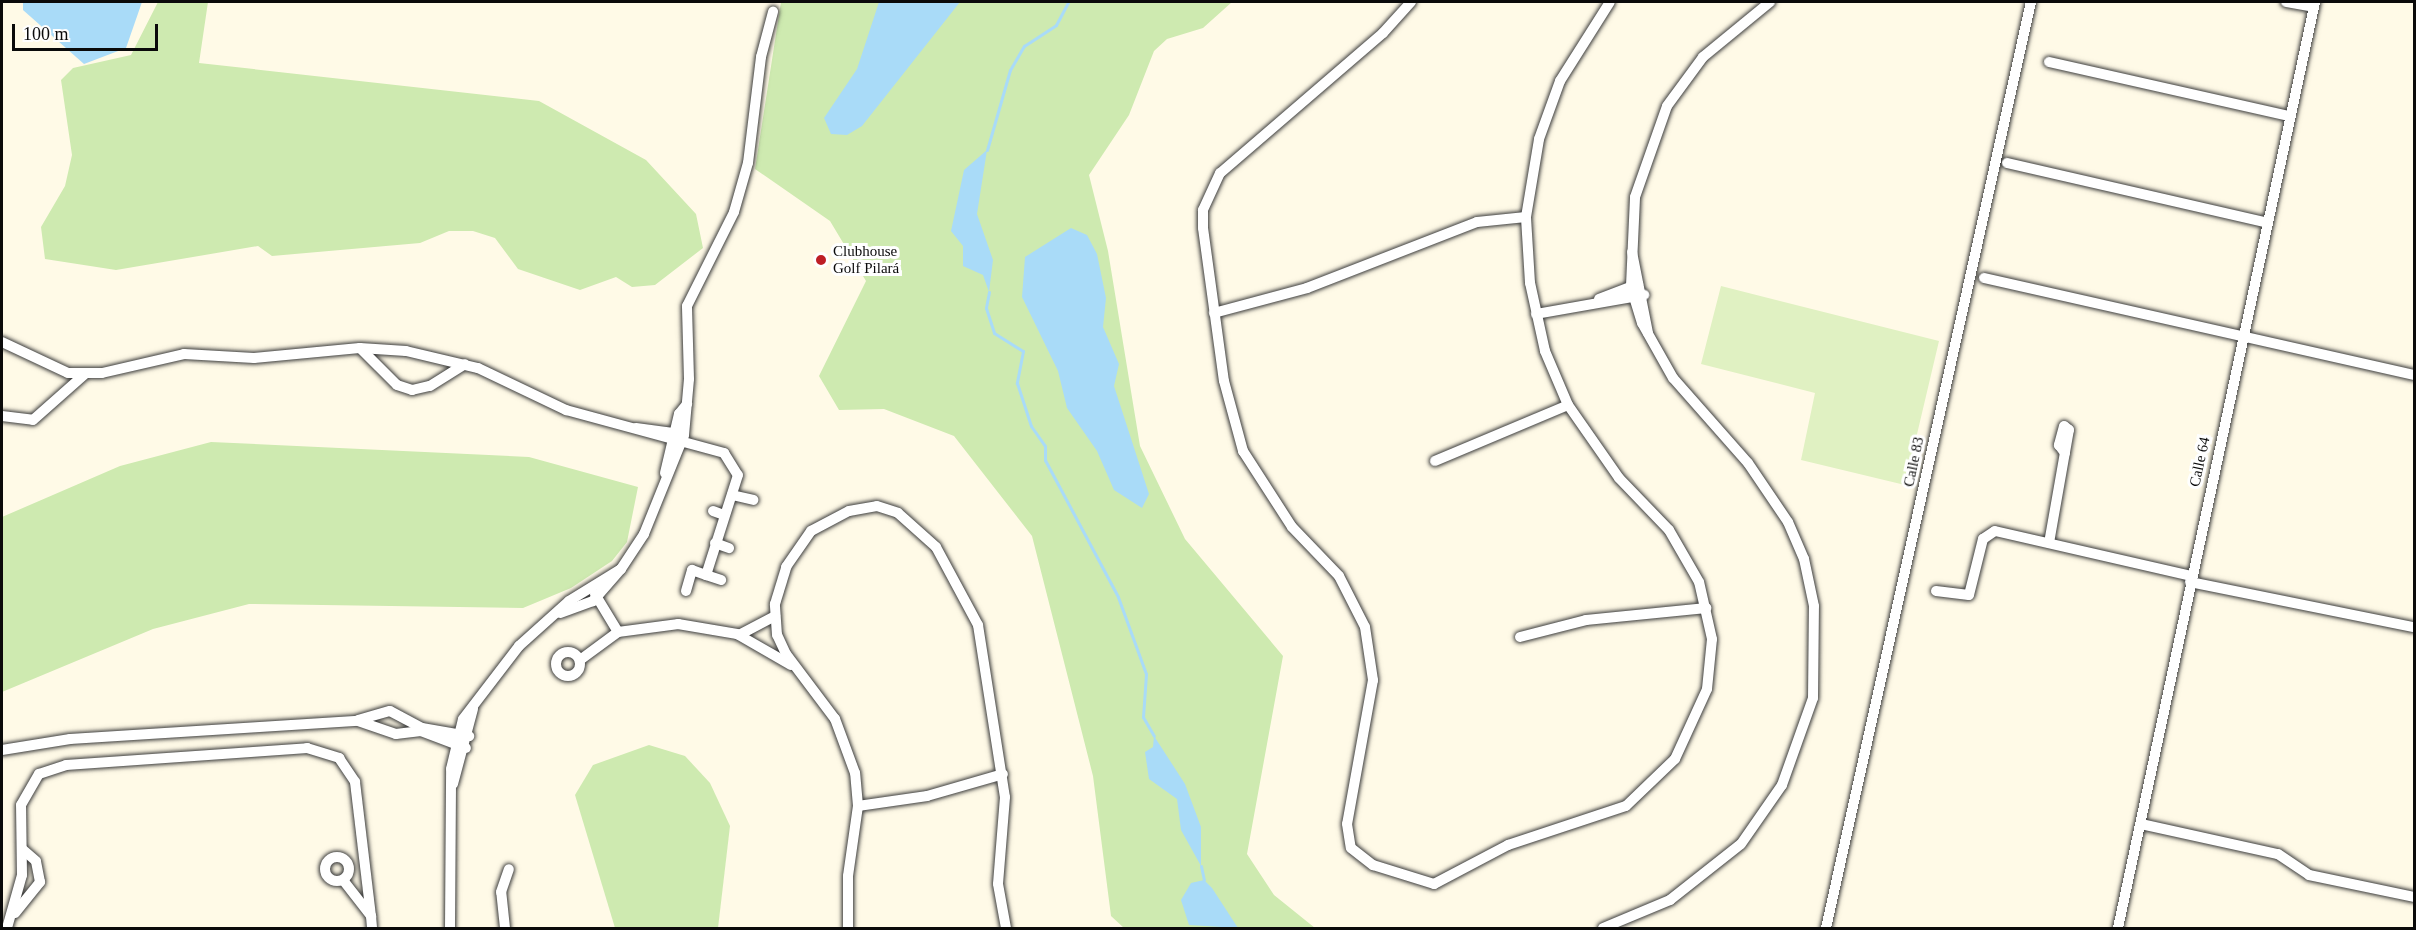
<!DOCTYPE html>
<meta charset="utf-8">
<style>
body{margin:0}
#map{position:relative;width:2416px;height:930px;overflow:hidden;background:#fffae7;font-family:Georgia,serif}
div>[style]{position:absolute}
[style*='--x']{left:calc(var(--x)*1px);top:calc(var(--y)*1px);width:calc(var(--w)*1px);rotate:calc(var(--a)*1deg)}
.green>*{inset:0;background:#ceeab0}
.pitch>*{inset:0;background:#e0f1c2}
.water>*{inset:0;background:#a9dbf8}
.stream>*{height:3px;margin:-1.5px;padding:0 1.5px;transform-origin:1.5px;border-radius:1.5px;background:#a9dbf8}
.roads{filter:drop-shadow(0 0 2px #3d3d3d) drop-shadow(0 0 2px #3d3d3d)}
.street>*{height:10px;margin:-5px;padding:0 5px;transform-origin:5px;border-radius:5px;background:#fff}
.street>.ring{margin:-5px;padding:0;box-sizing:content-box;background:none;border:10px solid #fff;border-radius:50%}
.dots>*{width:16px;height:16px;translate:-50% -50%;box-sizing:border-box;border:3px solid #fff;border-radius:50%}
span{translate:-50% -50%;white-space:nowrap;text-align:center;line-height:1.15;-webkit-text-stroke:6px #fff;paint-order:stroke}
.poi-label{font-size:15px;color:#0a0a0a}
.left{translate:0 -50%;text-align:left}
.street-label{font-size:15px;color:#0a0a0a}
.frame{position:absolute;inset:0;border:3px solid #0a0a0a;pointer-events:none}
.scale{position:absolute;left:12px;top:24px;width:146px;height:27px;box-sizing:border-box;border:3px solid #0a0a0a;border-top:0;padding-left:8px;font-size:18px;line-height:21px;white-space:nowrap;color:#0a0a0a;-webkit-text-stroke:4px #fff;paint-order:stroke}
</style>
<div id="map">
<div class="green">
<i style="clip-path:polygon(158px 2px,208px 2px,199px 63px,539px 101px,646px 160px,696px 214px,703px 248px,655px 285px,632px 287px,616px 277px,580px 290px,518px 269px,495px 238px,473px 231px,449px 231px,420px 243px,272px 256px,258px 246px,116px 270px,45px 259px,41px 227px,65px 186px,72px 155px,61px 80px,73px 68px,131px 55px)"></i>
<i style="clip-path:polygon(781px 2px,1232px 2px,1203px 28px,1167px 39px,1154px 51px,1129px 115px,1089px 175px,1108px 251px,1140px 446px,1185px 539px,1283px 656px,1247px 854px,1274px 895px,1315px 928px,1124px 928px,1111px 916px,1093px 776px,1032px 536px,954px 436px,884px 409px,839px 410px,819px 376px,866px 281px,830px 221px,755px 169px)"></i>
<i style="clip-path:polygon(211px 442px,529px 457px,638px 487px,627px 542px,612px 561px,571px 588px,523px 608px,249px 604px,153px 629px,2px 692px,2px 517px,120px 466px)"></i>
<i style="clip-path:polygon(649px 745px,685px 756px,710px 783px,730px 826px,718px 928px,615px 928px,575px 795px,593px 765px)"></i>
</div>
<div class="pitch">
<i style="clip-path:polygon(1721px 286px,1939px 341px,1905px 485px,1801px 460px,1815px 393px,1701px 364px)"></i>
</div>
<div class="water">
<i style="clip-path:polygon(23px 2px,142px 2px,126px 48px,84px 64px,23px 10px)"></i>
<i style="clip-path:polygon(879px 2px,960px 2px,862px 126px,847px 135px,831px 134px,824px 118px,857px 69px)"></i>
<i style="clip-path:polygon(987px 150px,977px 214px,993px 260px,989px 292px,983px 275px,963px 266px,963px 246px,951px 231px,964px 170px)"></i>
<i style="clip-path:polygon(1071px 228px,1087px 235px,1097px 254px,1106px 298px,1103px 327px,1119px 364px,1114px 386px,1149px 494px,1142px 508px,1114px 490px,1097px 451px,1067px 408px,1058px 371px,1022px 297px,1025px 257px)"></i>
<i style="clip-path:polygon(1154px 736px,1185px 784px,1201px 827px,1201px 866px,1181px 830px,1177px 799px,1149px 779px,1145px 752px,1153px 747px)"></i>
<i style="clip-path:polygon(1204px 880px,1212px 888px,1238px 928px,1189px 925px,1181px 900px,1191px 883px)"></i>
</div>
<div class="stream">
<i style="--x:987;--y:150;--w:83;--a:-74"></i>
<i style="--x:1010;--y:70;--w:28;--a:-60"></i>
<i style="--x:1024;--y:46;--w:38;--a:-33"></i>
<i style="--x:1056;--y:25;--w:26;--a:-62"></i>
<i style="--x:989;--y:292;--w:16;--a:101"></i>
<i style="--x:986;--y:308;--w:26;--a:72"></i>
<i style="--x:994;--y:333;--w:34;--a:32"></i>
<i style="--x:1023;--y:351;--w:33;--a:101"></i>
<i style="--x:1017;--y:383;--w:45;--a:72"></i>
<i style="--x:1031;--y:426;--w:24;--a:55"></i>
<i style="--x:1045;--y:446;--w:14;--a:90"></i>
<i style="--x:1045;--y:460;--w:155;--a:61.9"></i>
<i style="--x:1118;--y:597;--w:82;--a:70"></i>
<i style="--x:1146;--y:674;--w:43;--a:94"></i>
<i style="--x:1143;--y:717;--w:22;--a:60"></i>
<i style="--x:1201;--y:866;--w:14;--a:78"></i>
</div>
<div class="roads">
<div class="street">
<i style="--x:1411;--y:2;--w:42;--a:132.1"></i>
<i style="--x:1383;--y:33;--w:215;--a:139.3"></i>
<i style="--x:1220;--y:173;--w:41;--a:114.7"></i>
<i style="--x:1203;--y:210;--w:18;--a:90"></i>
<i style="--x:1203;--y:228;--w:154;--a:82.2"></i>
<i style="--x:1224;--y:381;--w:73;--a:74.8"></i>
<i style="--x:1243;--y:451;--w:90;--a:57.2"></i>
<i style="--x:1292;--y:527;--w:68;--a:46.2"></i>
<i style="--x:1339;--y:576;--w:57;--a:63"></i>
<i style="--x:1365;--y:627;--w:54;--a:81.4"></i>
<i style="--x:1373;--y:680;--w:146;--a:100.2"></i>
<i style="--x:1347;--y:824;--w:24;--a:81"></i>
<i style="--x:1351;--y:848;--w:28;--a:38"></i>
<i style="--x:1373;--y:865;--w:64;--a:17.3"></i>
<i style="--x:1434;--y:884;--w:84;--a:-27.8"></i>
<i style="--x:1508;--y:845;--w:124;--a:-18.3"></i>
<i style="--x:1626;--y:806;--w:68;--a:-43.8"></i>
<i style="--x:1675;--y:759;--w:77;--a:-65.4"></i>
<i style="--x:1707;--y:689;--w:50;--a:-84.3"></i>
<i style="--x:1712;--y:639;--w:58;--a:-102.8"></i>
<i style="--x:1699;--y:582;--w:60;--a:-120"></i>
<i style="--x:1669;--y:530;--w:72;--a:-133.9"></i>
<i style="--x:1619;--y:478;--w:89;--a:-124.9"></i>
<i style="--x:1568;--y:405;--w:59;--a:-113.1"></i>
<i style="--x:1545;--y:351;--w:70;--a:-102.4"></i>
<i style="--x:1530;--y:283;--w:66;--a:-93.5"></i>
<i style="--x:1526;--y:217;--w:79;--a:-80.5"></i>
<i style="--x:1539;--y:139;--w:62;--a:-70.1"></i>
<i style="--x:1560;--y:81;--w:93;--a:-57.7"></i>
<i style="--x:2286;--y:2;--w:27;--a:10"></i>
<i style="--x:2049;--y:62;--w:246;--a:12.7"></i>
<i style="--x:2007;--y:163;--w:265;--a:12.9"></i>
<i style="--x:1632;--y:252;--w:83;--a:78.8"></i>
<i style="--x:1984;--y:278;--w:441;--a:12.7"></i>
<i style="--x:1599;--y:299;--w:42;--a:-21"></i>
<i style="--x:1214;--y:313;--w:96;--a:-15"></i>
<i style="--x:1307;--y:288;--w:182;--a:-21.2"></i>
<i style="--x:1477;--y:222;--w:49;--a:-5.8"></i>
<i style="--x:1536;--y:314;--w:110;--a:-10"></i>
<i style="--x:2;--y:342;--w:73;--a:25.2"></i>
<i style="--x:68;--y:373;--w:34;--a:0"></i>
<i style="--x:102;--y:373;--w:84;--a:-13"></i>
<i style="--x:184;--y:354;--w:70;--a:3.3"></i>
<i style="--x:254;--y:358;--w:106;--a:-5.4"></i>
<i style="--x:360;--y:348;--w:46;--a:3.7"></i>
<i style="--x:406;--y:351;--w:74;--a:13.3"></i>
<i style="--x:478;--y:368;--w:98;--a:25.5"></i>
<i style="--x:566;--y:410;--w:164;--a:15.2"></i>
<i style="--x:724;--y:453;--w:26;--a:58"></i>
<i style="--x:738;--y:475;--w:105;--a:107.7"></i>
<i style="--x:706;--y:575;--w:16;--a:18"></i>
<i style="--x:360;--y:348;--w:52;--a:45"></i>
<i style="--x:397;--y:385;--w:16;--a:18"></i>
<i style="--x:412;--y:390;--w:18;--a:-13"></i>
<i style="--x:430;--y:386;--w:41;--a:-32.2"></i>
<i style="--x:2;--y:416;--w:31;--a:7"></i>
<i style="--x:33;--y:420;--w:69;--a:-41.5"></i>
<i style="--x:636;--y:428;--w:45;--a:7.6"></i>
<i style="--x:1435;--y:461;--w:144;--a:-22.8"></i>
<i style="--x:665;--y:473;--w:61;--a:-76.7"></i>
<i style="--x:679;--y:414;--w:13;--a:-51"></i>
<i style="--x:732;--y:495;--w:22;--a:13"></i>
<i style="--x:713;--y:511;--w:12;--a:20"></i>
<i style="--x:715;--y:543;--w:15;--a:20"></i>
<i style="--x:2049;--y:543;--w:115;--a:-80"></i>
<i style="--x:2069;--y:430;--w:6;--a:-141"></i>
<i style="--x:2064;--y:426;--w:20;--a:105"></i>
<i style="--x:2059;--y:445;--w:10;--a:53"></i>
<i style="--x:621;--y:569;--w:42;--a:-56.7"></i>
<i style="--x:644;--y:534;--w:107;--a:-68"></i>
<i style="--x:684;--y:435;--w:56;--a:-84.9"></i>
<i style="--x:689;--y:379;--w:73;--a:-91.6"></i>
<i style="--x:687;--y:306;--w:105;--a:-63.4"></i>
<i style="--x:734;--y:212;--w:51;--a:-74.1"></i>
<i style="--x:748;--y:163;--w:107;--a:-83"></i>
<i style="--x:761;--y:57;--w:47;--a:-75.1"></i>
<i style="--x:2190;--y:582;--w:228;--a:11.4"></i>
<i style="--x:686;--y:591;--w:22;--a:-74"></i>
<i style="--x:692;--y:570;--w:15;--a:20"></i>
<i style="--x:1936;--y:591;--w:33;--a:7"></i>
<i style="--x:1969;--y:595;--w:58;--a:-76"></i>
<i style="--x:1983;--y:539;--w:14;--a:-34"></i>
<i style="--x:1995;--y:531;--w:201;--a:12.9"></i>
<i style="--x:595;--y:594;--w:44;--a:58.8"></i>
<i style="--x:739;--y:635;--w:41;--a:-27.8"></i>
<i style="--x:1520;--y:637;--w:68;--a:-14.4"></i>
<i style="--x:1586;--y:620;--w:121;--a:-5.7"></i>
<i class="ring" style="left:556px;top:652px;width:14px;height:14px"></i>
<i style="--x:580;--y:660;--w:47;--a:-36.4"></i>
<i style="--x:618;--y:632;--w:61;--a:-7.6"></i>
<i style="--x:678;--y:624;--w:60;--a:9.6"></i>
<i style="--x:737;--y:634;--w:62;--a:29.9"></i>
<i style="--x:358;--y:720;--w:33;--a:-16"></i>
<i style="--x:390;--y:711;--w:36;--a:28"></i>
<i style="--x:422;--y:728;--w:48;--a:9.7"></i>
<i style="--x:2;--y:750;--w:69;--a:-9.2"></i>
<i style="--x:70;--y:739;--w:289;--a:-3.6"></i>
<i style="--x:358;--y:721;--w:40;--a:18.9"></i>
<i style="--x:396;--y:734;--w:25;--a:-7"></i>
<i style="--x:421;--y:731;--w:48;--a:20.7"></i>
<i style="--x:453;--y:784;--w:78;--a:-75.1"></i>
<i style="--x:858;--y:806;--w:70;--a:-8.2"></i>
<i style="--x:927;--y:796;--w:79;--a:-16.1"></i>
<i style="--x:2141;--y:824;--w:140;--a:12.4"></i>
<i style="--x:2278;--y:854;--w:37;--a:34"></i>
<i style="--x:2309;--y:875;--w:107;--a:11.8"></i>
<i class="ring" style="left:325px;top:857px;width:14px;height:14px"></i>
<i style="--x:343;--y:880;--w:46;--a:52.1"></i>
<i style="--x:371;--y:916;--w:12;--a:85"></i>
<i style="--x:15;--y:913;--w:40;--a:-51"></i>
<i style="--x:40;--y:882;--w:21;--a:-101"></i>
<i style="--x:36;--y:861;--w:18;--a:-139"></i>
<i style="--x:7;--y:928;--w:55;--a:-74.2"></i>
<i style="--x:22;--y:875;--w:70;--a:-90.8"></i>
<i style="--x:21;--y:805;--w:36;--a:-60"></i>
<i style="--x:39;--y:774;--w:28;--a:-18"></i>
<i style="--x:66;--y:765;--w:242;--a:-4"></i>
<i style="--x:307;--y:748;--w:34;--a:17"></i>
<i style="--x:339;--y:758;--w:29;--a:56"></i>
<i style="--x:355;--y:782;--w:135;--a:83.2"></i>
<i style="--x:450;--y:928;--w:159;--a:-89.6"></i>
<i style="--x:451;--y:769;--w:51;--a:-76.5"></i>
<i style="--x:463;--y:719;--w:92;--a:-52.5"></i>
<i style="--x:519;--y:646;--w:67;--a:-42"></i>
<i style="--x:569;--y:601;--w:61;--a:-31.6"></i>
<i style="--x:621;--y:569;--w:43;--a:131.2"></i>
<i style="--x:593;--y:601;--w:35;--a:160"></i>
<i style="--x:505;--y:928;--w:36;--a:-96"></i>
<i style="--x:501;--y:892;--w:24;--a:-71"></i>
<i style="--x:848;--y:928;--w:52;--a:-90"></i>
<i style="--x:848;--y:876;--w:71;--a:-81.9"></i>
<i style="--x:858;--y:806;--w:33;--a:-95"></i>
<i style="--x:855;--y:773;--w:58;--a:-110.3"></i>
<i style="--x:835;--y:719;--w:81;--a:-127"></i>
<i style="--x:786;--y:654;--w:21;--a:-115"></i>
<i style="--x:777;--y:635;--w:31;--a:-94"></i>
<i style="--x:775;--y:604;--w:39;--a:-73"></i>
<i style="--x:786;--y:567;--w:44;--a:-55.2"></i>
<i style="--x:811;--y:531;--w:43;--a:-27.8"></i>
<i style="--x:849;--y:511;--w:28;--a:-10"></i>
<i style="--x:877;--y:506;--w:22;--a:18"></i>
<i style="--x:898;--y:513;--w:51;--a:41.8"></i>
<i style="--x:936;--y:547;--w:89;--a:61.7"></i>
<i style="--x:978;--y:625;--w:174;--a:81.1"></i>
<i style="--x:1005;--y:797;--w:87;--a:94.6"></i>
<i style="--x:998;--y:884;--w:45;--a:79.7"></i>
<i style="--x:1603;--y:928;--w:73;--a:-22.7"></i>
<i style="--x:1670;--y:900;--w:90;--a:-38.3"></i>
<i style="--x:1741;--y:844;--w:72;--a:-55.2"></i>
<i style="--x:1782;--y:785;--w:92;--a:-70.4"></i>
<i style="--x:1813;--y:698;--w:92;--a:-89.4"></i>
<i style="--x:1814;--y:606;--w:48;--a:-102"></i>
<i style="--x:1804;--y:559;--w:40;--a:-113.4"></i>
<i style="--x:1788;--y:522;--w:71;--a:-124.1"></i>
<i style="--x:1748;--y:463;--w:113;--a:-131.4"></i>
<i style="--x:1673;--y:378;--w:63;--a:-119.4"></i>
<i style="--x:1642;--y:323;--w:39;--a:-107"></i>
<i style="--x:1631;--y:286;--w:89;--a:-87.4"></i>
<i style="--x:1635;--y:197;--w:96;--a:-70.6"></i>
<i style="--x:1667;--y:106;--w:61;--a:-53.7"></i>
<i style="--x:1703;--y:57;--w:87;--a:-39.4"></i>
<i style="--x:1826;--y:928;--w:948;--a:-77.52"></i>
<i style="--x:2118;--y:928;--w:947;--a:-77.99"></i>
</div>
</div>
<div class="dots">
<i style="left:821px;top:260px;background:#be1e25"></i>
</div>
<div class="poi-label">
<span class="left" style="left:833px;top:260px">Clubhouse<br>Golf Pilará</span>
</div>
<div class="street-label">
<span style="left:1914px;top:462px;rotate:-78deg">Calle 83</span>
<span style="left:2200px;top:462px;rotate:-78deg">Calle 64</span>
</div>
<div class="frame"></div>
<div class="scale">100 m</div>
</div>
